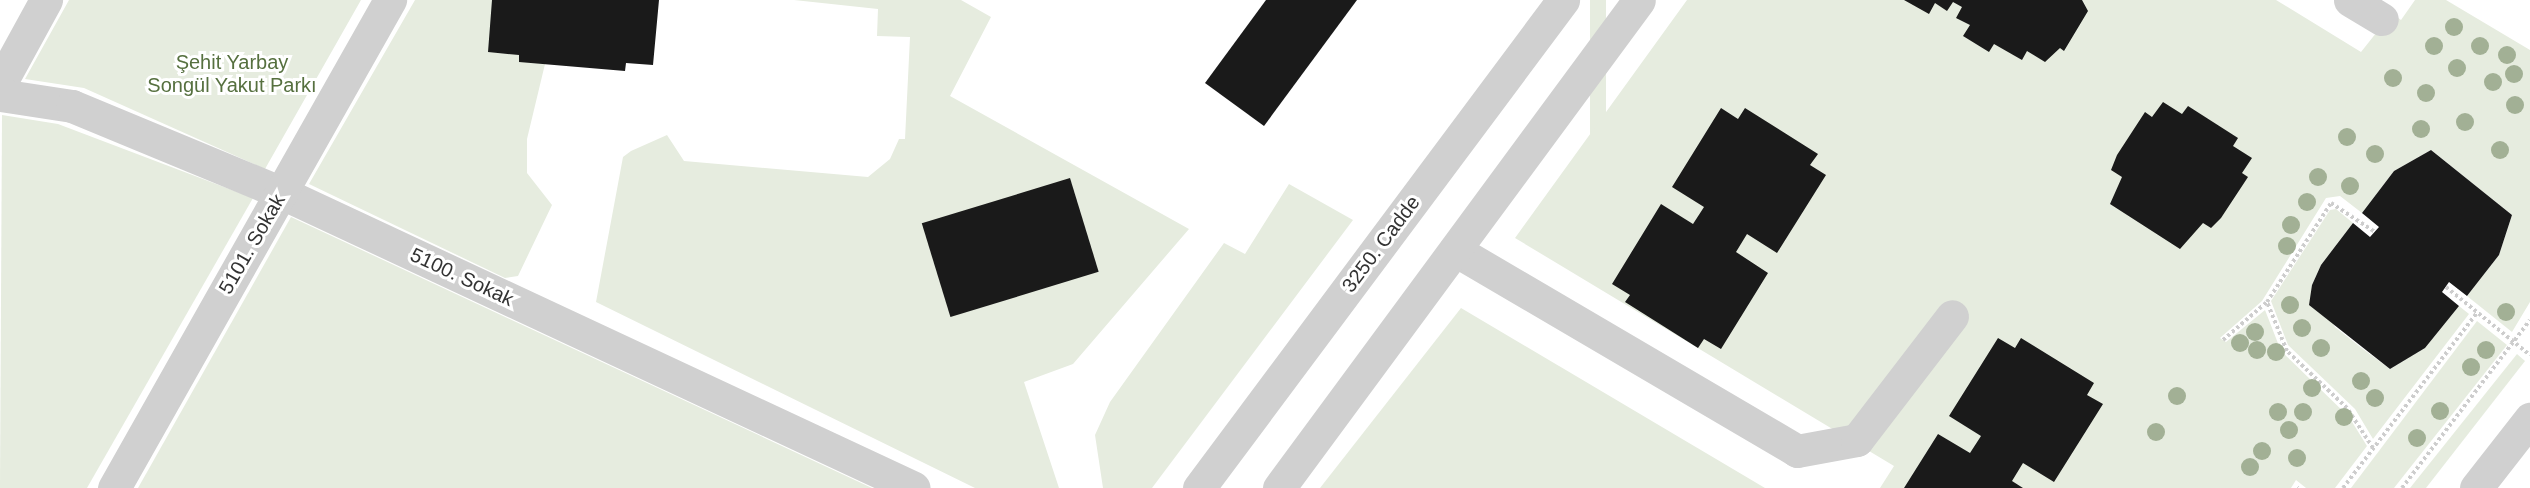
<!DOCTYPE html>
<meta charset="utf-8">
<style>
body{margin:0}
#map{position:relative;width:2530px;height:488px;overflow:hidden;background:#fff;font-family:Helvetica,sans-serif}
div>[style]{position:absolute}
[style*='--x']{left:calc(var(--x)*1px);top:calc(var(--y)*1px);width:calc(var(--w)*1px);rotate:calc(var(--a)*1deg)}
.green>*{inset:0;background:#e6ecdf;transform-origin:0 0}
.building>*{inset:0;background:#1a1a1a;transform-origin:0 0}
.path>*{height:4px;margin-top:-2px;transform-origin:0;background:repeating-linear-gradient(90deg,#cdcdcd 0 3px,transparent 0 6px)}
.minor>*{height:33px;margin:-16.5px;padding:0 16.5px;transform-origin:16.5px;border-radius:16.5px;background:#d0d0d0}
.trees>*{width:18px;height:18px;margin:-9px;border-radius:50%;background:#a2b095}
span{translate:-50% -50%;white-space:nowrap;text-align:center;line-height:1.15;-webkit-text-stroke:6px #fff;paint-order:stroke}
.park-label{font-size:20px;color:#56703f}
.street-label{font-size:20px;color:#333}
</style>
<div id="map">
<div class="green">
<i style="clip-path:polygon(69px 0,361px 0,265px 169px,84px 88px,25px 79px)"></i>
<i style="clip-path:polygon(415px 0,492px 0,519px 55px,545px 64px,527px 139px,527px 173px,552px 205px,518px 276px,505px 278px,309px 184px)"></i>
<i style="clip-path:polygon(794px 0,961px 0,991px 17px,950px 96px,1189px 229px,1073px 364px,1024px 382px,1059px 488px,975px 488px,596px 302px,623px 157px,631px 151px,667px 135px,684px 161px,868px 177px,890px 159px,899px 139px,905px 139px,910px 37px,877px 36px,878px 9px)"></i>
<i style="left:1590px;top:0;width:16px;height:184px"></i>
<i style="clip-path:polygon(1687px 0,2276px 0,2361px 52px,2392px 13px,2401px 20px,2415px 0,2446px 0,2530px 50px,2530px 302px,2512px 332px,2467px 296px,2499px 255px,2512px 215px,2431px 150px,2394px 171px,2362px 213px,2340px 196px,2326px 198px,2262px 301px,2220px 338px,2226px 342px,2265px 310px,2281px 351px,2349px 417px,2367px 446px,2335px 488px,2306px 488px,2296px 480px,2291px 488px,1880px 488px,1894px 466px,1515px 238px)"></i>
<i style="clip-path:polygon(2px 115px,58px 124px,253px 198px,87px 488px,0 488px)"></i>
<i style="clip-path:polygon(1289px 184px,1353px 220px,1152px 488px,1103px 488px,1095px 435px,1110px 402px,1224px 243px,1245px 254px)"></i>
<i style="clip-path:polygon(2336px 209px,2353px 223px,2321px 265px,2312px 285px,2335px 327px,2363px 349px,2390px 369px,2425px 348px,2459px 306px,2469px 314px,2373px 439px,2355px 409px,2288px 345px,2271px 301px,2330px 210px)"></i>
<i style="clip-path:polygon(291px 217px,872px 488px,138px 488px)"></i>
<i style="clip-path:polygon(1461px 308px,1765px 488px,1320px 488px)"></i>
<i style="clip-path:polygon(2477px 321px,2507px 345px,2394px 488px,2351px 488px)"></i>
<i style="clip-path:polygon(2517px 354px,2525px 361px,2426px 488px,2410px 488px)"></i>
</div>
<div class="building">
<i style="clip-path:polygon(492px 0,659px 0,653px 65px,626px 63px,625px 71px,519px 62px,519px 55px,488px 52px)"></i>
<i style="clip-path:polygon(1266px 0,1357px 0,1264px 126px,1205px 83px)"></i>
<i style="clip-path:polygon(1904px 0,2082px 0,2088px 11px,2064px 51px,2060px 48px,2045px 62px,2027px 51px,2022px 60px,1994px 44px,1989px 52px,1963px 36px,1970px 25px,1956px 18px,1962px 7px,1953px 2px,1947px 11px,1935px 3px,1929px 14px)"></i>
<i style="clip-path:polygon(2163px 102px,2182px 114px,2188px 106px,2238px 138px,2233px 146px,2252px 158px,2242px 173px,2248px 177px,2221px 218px,2211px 228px,2203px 223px,2180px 249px,2110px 204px,2122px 177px,2111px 170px,2117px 155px,2145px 112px,2152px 117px)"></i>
<i style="clip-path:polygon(1721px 108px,1738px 119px,1745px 108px,1818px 154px,1810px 165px,1826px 175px,1777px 253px,1747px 234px,1736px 252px,1768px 273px,1721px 349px,1704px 339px,1698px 348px,1625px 302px,1630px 295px,1612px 284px,1661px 204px,1693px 224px,1704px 207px,1672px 187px)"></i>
<i style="clip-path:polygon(2431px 150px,2512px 215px,2499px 255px,2467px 296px,2449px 282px,2442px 292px,2459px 306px,2425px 348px,2390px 369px,2309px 305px,2312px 285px,2321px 265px,2353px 223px,2370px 237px,2379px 227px,2362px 213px,2394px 171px)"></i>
<i style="left:1070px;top:178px;width:98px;height:155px;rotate:73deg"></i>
<i style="clip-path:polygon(1998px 338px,2015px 348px,2021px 338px,2094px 383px,2087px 395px,2103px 404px,2054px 482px,2023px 463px,2012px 481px,2023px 488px,1904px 488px,1938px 434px,1970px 453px,1981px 436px,1949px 416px)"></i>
</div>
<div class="path">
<i style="--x:2446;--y:287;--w:108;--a:39"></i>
<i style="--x:2223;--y:340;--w:58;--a:-40.8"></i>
<i style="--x:2373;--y:448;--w:48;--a:-123"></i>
<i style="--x:2347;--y:408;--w:83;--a:-136.5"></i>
<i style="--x:2287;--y:351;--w:53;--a:-112.2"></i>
<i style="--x:2267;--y:302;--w:118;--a:-57.1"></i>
<i style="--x:2331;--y:203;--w:53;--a:33.4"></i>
<i style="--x:2297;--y:487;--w:1;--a:45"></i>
<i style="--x:2343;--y:488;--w:220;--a:-52.6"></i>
<i style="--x:2402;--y:488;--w:211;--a:-52.7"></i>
</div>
<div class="minor">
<i style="--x:2350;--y:0;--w:37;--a:31"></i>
<i style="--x:0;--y:84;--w:96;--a:-61.3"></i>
<i style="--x:0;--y:95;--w:73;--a:8.7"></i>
<i style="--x:72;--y:106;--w:227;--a:22.5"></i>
<i style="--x:282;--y:193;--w:697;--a:25.02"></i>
<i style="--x:1455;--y:250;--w:397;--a:30.4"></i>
<i style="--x:1797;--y:451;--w:61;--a:-10.4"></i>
<i style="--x:1857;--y:440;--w:156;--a:-52.5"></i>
<i style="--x:114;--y:488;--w:561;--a:-60.51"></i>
<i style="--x:1199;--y:488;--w:609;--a:-53.28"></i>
<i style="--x:1279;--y:488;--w:606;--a:-53.58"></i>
<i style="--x:2476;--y:488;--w:88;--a:-52"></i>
</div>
<div class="trees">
<i style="left:2454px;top:27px"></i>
<i style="left:2434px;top:46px"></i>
<i style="left:2480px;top:46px"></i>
<i style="left:2507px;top:55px"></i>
<i style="left:2457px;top:68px"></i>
<i style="left:2514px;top:74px"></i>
<i style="left:2393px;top:78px"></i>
<i style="left:2493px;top:82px"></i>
<i style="left:2426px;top:93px"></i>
<i style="left:2515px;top:105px"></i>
<i style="left:2465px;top:122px"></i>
<i style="left:2421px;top:129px"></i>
<i style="left:2347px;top:137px"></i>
<i style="left:2500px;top:150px"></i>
<i style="left:2375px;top:154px"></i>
<i style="left:2318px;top:177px"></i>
<i style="left:2350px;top:186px"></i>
<i style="left:2307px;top:202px"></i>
<i style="left:2291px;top:225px"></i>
<i style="left:2287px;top:246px"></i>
<i style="left:2290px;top:305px"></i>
<i style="left:2506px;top:312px"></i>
<i style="left:2302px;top:328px"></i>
<i style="left:2255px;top:332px"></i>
<i style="left:2240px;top:343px"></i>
<i style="left:2321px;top:348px"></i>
<i style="left:2257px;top:350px"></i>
<i style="left:2486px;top:350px"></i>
<i style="left:2276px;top:352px"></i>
<i style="left:2471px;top:367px"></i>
<i style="left:2361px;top:381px"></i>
<i style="left:2312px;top:388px"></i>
<i style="left:2177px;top:396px"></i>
<i style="left:2375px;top:398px"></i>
<i style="left:2440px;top:411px"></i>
<i style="left:2278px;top:412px"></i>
<i style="left:2303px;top:412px"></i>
<i style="left:2344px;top:417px"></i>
<i style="left:2289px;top:430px"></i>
<i style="left:2156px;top:432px"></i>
<i style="left:2417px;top:438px"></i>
<i style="left:2262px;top:451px"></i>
<i style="left:2297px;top:458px"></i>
<i style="left:2250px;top:467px"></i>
</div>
<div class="park-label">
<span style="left:232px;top:74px">Şehit Yarbay<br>Songül Yakut Parkı</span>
</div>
<div class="street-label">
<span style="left:252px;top:244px;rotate:-60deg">5101. Sokak</span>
<span style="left:1381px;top:244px;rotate:-53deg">3250. Cadde</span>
<span style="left:462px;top:277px;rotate:25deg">5100. Sokak</span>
</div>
</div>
